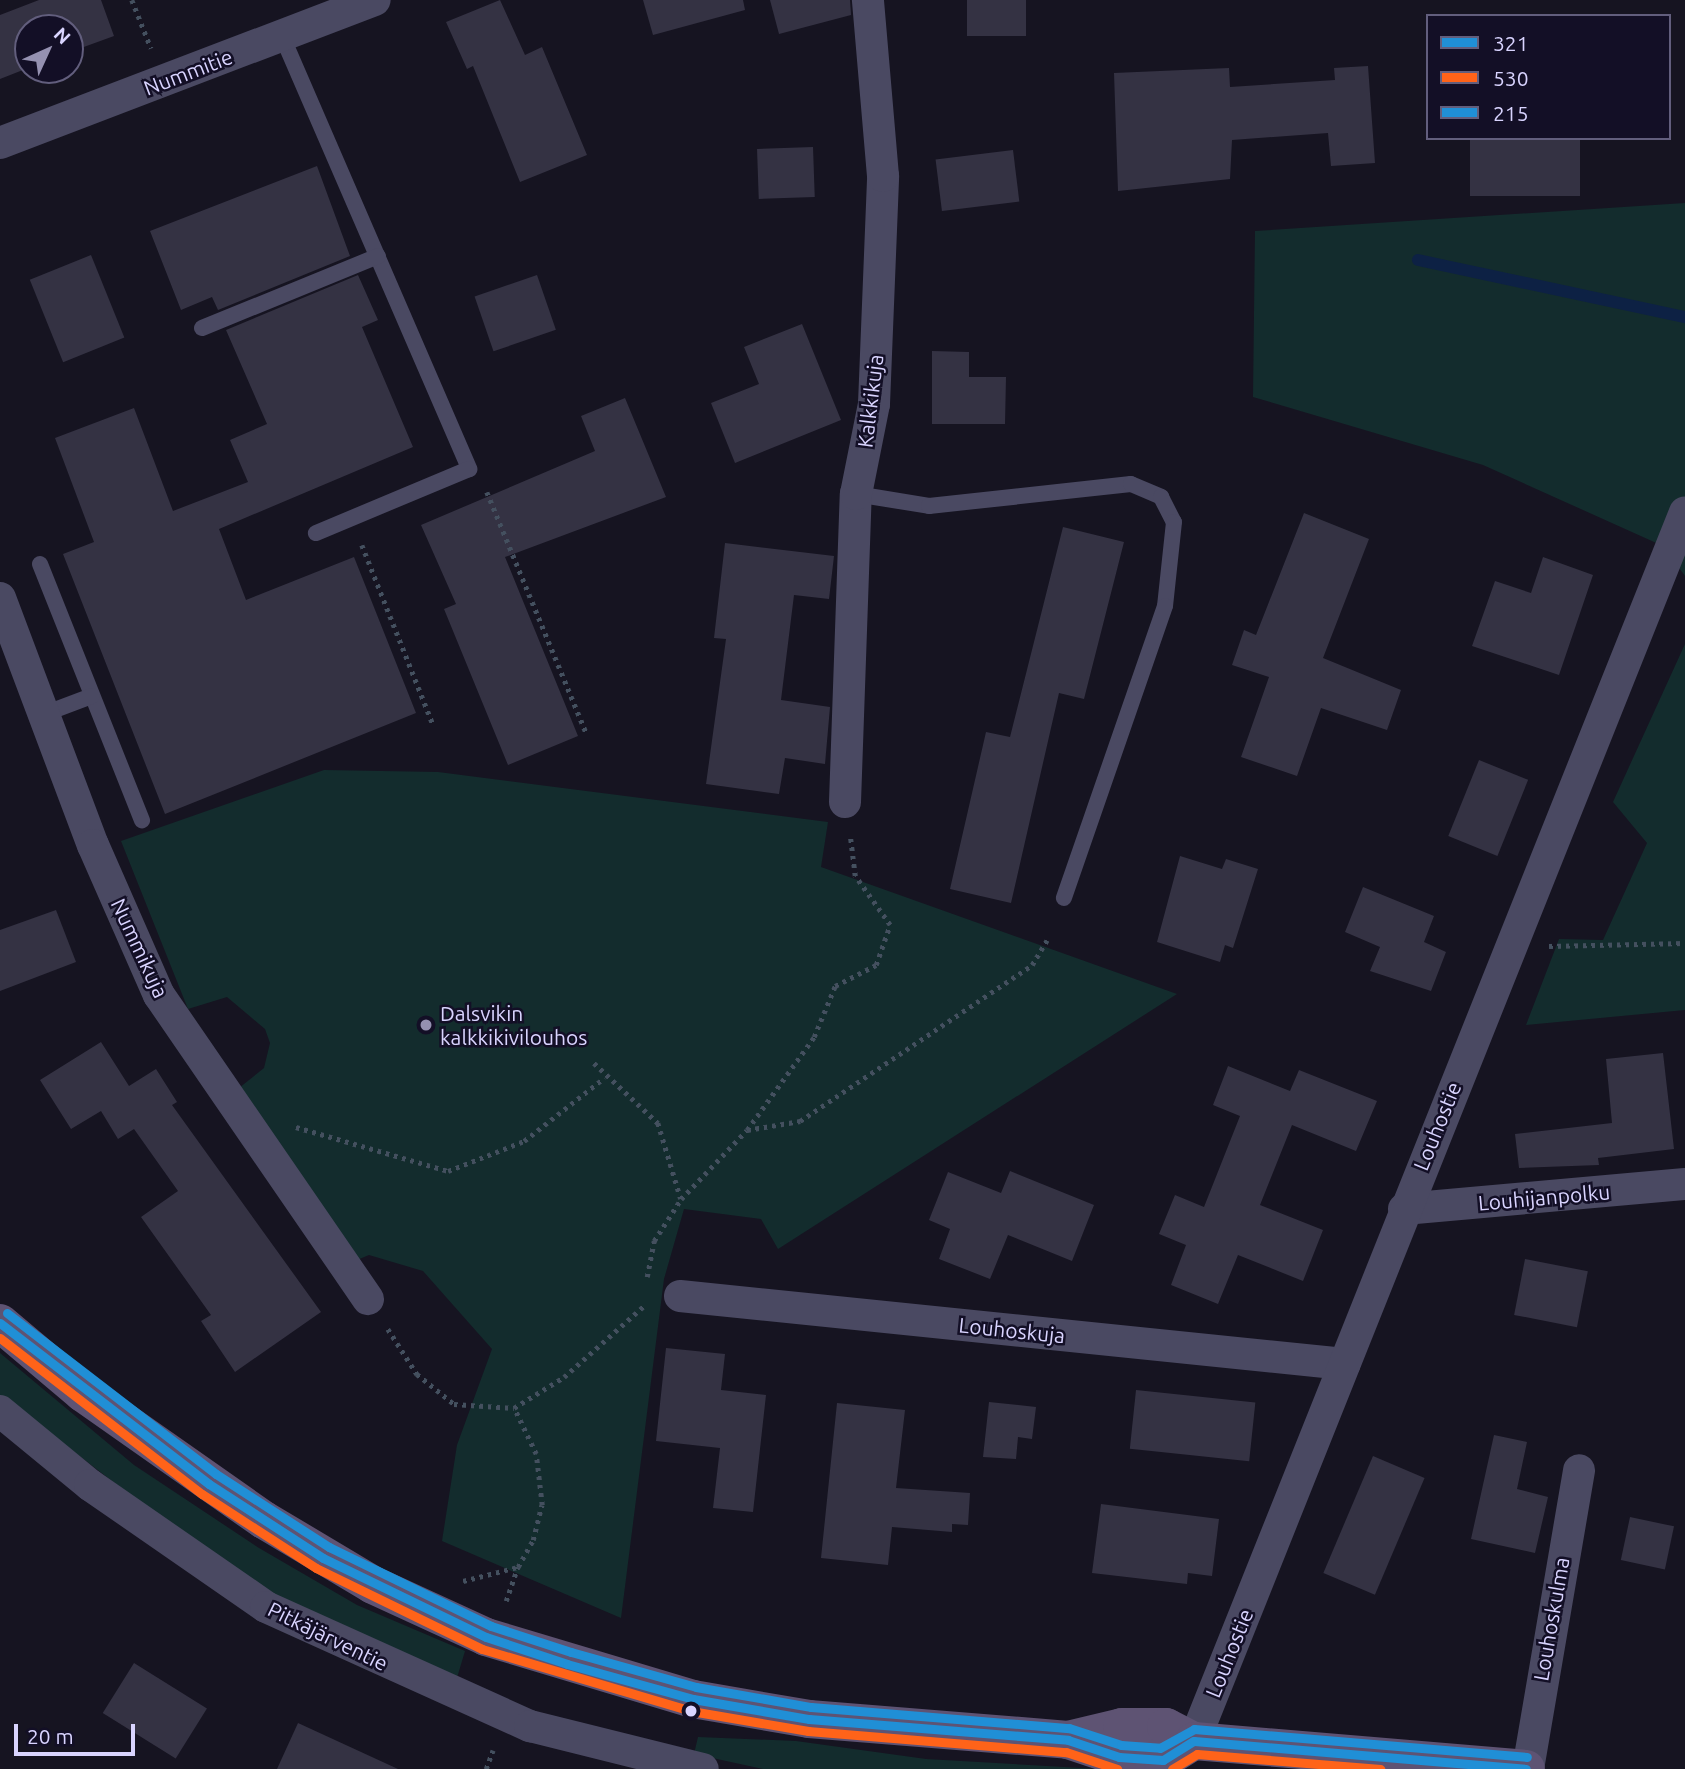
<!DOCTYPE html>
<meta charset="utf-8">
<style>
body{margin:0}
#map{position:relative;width:1685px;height:1769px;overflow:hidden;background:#161421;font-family:Ubuntu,sans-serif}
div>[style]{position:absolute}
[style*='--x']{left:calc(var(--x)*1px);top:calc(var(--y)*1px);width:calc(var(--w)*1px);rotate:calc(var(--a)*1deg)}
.green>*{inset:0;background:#132c2d}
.stream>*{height:12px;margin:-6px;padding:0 6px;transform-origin:6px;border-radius:6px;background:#0d2144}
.building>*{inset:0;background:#343243;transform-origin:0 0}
.path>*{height:4.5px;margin-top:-2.25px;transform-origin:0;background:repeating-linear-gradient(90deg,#44505f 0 3.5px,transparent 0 8.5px)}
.service>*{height:16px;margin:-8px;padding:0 8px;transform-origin:8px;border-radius:8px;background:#4a4962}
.minor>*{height:32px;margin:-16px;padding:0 16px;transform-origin:16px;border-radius:16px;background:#4a4962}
.primary>*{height:38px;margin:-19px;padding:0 19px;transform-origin:19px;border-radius:19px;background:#5e5373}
.bus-1>*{height:9px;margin:-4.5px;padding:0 4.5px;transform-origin:4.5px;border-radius:4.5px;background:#208fd6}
.bus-2>*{height:9px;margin:-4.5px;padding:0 4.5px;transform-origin:4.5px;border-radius:4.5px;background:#ff6319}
.bus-3>*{height:9px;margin:-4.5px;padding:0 4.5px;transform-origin:4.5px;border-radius:4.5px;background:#208fd6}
.dots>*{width:19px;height:19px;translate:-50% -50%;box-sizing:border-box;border:4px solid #130f26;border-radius:50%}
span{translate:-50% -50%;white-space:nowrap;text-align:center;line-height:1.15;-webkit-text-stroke:5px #130f26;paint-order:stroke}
.street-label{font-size:21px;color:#d9d4ff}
.poi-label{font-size:21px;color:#d9d4ff}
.left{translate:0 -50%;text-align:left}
.legend{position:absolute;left:1426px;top:14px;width:245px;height:126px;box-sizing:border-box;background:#130f26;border:2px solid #625e7d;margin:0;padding:9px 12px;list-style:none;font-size:21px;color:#d9d4ff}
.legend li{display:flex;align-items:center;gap:14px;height:35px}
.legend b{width:35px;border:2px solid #625e7d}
.north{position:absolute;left:14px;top:14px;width:70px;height:70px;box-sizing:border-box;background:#130f26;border:2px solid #625e7d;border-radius:50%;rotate:45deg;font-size:19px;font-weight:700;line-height:28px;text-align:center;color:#d9d4ff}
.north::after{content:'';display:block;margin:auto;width:24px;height:32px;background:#9591b1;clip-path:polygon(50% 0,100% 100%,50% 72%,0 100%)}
.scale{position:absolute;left:14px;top:1724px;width:121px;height:32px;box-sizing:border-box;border:4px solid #d9d4ff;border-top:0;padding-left:9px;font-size:21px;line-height:24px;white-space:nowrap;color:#d9d4ff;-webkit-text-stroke:5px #130f26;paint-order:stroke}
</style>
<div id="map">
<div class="green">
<i style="clip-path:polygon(1685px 203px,1685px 576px,1663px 546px,1483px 465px,1253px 397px,1255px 231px)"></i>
<i style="clip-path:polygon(1685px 644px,1685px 1010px,1526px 1025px,1559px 939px,1603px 940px,1647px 843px,1613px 802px)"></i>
<i style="clip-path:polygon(324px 770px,438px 772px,828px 822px,821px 867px,1177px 994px,778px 1249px,761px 1219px,684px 1209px,664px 1279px,621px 1618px,442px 1541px,457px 1445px,492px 1349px,423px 1271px,369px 1255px,357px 1260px,239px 1088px,264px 1068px,270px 1043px,265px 1029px,227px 997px,188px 1009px,121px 841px)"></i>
<i style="clip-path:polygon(0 1353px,134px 1465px,259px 1548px,357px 1605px,465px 1651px,456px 1681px,292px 1605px,202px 1550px,0 1395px)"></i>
<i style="clip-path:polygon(698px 1737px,796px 1741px,926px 1759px,1099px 1769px,763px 1769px,694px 1754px)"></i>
</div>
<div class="stream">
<i style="--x:1418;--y:260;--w:273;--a:12.1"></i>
</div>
<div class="building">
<i style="clip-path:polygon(39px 0,101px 0,114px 36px,70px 52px,70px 28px,28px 28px,28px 68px,0 79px,0 15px)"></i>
<i style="clip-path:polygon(500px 0,525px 55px,542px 47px,587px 155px,520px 182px,473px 66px,467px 69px,446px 22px)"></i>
<i style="clip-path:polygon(643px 0,743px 0,745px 10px,653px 35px)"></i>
<i style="clip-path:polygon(770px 0,850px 0,851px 15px,779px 34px)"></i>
<i style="left:967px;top:0;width:59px;height:36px"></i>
<i style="clip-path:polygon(1368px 66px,1375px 163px,1331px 166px,1328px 133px,1232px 140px,1230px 179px,1118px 191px,1114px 73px,1229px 68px,1230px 87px,1335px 80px,1334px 68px)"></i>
<i style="left:1470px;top:138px;width:110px;height:58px"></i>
<i style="left:813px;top:147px;width:50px;height:56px;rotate:88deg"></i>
<i style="left:1013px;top:150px;width:52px;height:78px;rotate:83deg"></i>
<i style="clip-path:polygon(317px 166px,350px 256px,218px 310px,212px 297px,181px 310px,150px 231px)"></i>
<i style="left:91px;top:255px;width:89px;height:66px;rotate:68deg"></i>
<i style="clip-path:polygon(358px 275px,378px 320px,362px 327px,413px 447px,219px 529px,246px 600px,354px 557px,416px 713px,165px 814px,63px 554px,94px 542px,55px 438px,134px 408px,173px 511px,248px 482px,230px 440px,267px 424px,226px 330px)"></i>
<i style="left:537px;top:275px;width:58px;height:66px;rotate:71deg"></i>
<i style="clip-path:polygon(802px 324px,841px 420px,735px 463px,711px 403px,759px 384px,744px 347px)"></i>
<i style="clip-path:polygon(932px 351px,969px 352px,969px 377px,1006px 377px,1005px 424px,932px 424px)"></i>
<i style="clip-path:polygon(625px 398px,666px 497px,505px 557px,578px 736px,508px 765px,444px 609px,456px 604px,421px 525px,595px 451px,581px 416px)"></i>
<i style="clip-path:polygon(1304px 513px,1369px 539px,1323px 658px,1401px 690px,1387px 730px,1321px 708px,1297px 776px,1241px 757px,1269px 677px,1232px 665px,1244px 630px,1256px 635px)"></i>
<i style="clip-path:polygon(1063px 527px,1124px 542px,1084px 699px,1059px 693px,1011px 903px,950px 889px,986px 732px,1010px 737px)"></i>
<i style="clip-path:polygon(725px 543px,834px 556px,829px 599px,794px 595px,781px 700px,830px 707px,825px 764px,785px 758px,779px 794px,706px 784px,726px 639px,714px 638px)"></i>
<i style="clip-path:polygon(1543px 557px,1593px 575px,1559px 675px,1472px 646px,1495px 581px,1531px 593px)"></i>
<i style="left:1479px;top:760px;width:53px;height:82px;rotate:22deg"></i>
<i style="clip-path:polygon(1180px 856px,1222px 869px,1226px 859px,1258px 869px,1233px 948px,1225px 945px,1220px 962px,1157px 942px)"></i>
<i style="clip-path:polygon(1363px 887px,1434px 916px,1424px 942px,1446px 952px,1431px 991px,1370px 971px,1380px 947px,1345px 932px)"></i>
<i style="clip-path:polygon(56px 910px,76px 962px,0 991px,0 930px)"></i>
<i style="clip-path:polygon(101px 1042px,129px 1086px,156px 1069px,177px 1102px,172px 1105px,321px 1312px,235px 1372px,201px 1321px,211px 1315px,141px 1217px,178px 1191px,134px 1129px,118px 1139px,101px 1111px,71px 1129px,40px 1080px)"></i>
<i style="clip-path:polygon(1663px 1053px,1674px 1149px,1598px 1158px,1599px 1165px,1519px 1168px,1515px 1134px,1612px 1123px,1606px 1059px)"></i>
<i style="clip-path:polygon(1228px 1066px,1290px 1091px,1299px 1070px,1377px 1101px,1356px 1151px,1292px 1125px,1260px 1205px,1323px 1230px,1303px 1281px,1238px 1255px,1218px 1304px,1171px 1285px,1186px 1245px,1159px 1234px,1175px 1195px,1204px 1207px,1240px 1116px,1213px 1105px)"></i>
<i style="clip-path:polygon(1010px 1171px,1094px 1205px,1072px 1261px,1008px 1235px,990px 1279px,939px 1259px,950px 1229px,929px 1220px,948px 1172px,1001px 1193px)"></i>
<i style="left:1525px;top:1259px;width:64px;height:57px;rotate:11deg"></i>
<i style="clip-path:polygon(666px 1348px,725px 1354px,721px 1390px,766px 1395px,753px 1512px,713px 1508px,720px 1448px,656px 1441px)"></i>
<i style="left:1136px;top:1390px;width:120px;height:59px;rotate:6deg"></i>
<i style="clip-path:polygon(989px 1402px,1036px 1407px,1032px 1439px,1018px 1437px,1016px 1459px,983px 1457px)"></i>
<i style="clip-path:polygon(837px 1403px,905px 1410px,896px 1488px,970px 1493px,968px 1525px,952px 1524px,952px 1532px,892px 1527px,888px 1565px,821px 1558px)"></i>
<i style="clip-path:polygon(1494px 1435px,1527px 1442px,1517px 1489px,1548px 1497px,1535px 1553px,1471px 1539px)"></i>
<i style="left:1373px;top:1456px;width:56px;height:127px;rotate:23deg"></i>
<i style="clip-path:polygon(1101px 1504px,1219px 1519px,1212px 1576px,1188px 1573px,1187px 1584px,1092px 1573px)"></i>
<i style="left:1630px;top:1517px;width:45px;height:44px;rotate:12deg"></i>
<i style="left:134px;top:1663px;width:86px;height:59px;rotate:32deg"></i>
<i style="clip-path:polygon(298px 1723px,398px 1769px,277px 1769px)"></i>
</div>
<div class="path">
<i style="--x:132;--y:0;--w:52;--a:68.4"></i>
<i style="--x:487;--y:492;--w:260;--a:67.6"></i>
<i style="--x:362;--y:545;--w:193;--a:68.4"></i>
<i style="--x:1549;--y:946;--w:136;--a:-1.3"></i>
<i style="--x:594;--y:1063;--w:88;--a:43.2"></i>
<i style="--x:658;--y:1123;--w:79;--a:73.2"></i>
<i style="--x:296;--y:1127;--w:158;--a:16.1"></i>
<i style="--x:448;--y:1171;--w:82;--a:-21.5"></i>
<i style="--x:524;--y:1141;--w:102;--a:-38.2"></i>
<i style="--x:747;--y:1130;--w:115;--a:-54.2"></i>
<i style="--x:814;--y:1037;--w:55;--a:-67.6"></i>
<i style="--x:835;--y:986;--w:46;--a:-27.1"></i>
<i style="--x:876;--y:965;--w:42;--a:-70.7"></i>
<i style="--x:890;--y:925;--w:60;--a:-125.5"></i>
<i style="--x:855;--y:876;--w:39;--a:-97"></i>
<i style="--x:647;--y:1277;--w:37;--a:-79"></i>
<i style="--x:654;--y:1241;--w:50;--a:-57.3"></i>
<i style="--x:681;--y:1199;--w:95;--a:-46.3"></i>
<i style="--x:747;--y:1130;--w:54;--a:-9.6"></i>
<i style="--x:800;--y:1121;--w:280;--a:-33.9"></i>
<i style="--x:1032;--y:965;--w:29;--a:-59"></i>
<i style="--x:388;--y:1329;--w:54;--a:57.2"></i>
<i style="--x:417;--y:1374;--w:48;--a:39"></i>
<i style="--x:454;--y:1404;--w:60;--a:3.8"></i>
<i style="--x:514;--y:1408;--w:59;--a:-31.8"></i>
<i style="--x:564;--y:1377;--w:110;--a:-41.7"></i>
<i style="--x:463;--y:1581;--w:57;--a:-14.3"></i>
<i style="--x:518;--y:1567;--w:31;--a:-61"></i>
<i style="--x:533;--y:1540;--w:36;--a:-76"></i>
<i style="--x:542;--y:1505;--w:51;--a:-96.7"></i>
<i style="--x:536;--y:1454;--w:51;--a:-115.6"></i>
<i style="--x:506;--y:1601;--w:36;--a:-71"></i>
<i style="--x:486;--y:1769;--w:20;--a:-70"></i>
</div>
<div class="service">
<i style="--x:282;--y:36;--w:472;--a:66.6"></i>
<i style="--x:469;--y:469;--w:166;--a:157.3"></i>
<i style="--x:202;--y:328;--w:190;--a:-22.2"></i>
<i style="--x:856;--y:494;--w:74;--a:9.3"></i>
<i style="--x:929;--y:506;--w:203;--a:-6.2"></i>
<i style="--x:1131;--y:484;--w:33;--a:23"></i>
<i style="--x:1161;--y:497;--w:28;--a:63"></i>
<i style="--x:1174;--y:522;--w:84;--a:96.1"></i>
<i style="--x:1165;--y:606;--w:309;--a:109.1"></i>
<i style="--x:40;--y:564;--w:276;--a:68.3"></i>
<i style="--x:44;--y:714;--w:51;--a:-20.6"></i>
</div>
<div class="minor">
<i style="--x:0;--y:143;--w:401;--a:-20.9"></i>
<i style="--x:0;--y:598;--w:264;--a:69.4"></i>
<i style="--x:93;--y:845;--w:164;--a:66.3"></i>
<i style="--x:159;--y:995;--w:369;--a:55.5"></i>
<i style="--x:845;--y:802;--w:308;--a:-88"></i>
<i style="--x:856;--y:494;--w:92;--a:-78.7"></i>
<i style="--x:874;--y:404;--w:228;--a:-87.7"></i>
<i style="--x:883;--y:176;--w:177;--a:-94.9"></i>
<i style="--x:1404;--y:1209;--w:282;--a:-5.1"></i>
<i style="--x:680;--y:1296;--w:668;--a:5.84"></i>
<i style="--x:0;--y:1411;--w:117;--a:39.4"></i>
<i style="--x:90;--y:1485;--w:214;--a:34.7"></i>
<i style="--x:266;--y:1607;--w:290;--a:24.3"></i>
<i style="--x:530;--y:1726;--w:178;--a:14"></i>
<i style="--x:1194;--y:1741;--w:1323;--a:-68.22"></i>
<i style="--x:1528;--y:1769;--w:303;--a:-80.3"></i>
</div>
<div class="primary">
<i style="--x:0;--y:1323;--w:109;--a:40.1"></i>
<i style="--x:83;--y:1393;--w:221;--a:35.1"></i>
<i style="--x:264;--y:1520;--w:127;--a:30.8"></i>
<i style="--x:373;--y:1585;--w:124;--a:24.7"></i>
<i style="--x:486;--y:1637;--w:216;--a:16.7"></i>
<i style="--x:693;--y:1699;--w:118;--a:9.8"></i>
<i style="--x:809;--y:1719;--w:260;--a:4.6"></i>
<i style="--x:1068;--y:1740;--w:54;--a:18.4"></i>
<i style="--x:1119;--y:1757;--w:44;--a:3.9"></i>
<i style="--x:1163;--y:1760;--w:36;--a:-32"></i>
<i style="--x:1068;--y:1740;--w:56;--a:-13.5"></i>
<i style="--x:1122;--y:1727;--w:44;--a:0"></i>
<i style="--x:1166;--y:1727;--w:31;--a:27"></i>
<i style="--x:1194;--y:1741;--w:333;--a:4.8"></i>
</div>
<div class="bus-1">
<i style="--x:0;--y:1323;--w:264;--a:37.6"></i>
<i style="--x:209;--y:1484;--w:136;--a:33"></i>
<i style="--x:323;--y:1558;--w:181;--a:25.9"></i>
<i style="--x:486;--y:1637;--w:85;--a:18.4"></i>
<i style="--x:567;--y:1664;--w:131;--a:15.5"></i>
<i style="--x:693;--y:1699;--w:118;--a:9.8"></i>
<i style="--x:809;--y:1719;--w:260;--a:4.6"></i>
<i style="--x:1068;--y:1740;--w:54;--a:18.4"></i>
<i style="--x:1119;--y:1757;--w:44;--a:3.9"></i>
<i style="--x:1163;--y:1760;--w:36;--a:-32"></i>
<i style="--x:1194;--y:1741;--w:333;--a:4.8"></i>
</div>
<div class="bus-2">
<i style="--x:0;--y:1338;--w:255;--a:37.7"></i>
<i style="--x:202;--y:1494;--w:136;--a:33"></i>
<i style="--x:316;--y:1568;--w:185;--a:26"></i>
<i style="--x:482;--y:1649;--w:218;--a:16.5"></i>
<i style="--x:691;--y:1711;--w:119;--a:9.7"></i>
<i style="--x:808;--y:1731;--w:259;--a:4.7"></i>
<i style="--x:1066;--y:1752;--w:54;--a:18.4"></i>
<i style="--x:1172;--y:1769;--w:29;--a:-31"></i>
<i style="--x:1197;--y:1754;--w:184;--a:4.7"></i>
</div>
<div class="bus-3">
<i style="--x:7;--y:1313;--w:264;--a:37.6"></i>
<i style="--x:216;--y:1474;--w:135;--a:32.9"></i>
<i style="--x:329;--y:1547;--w:180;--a:26"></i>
<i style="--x:491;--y:1626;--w:84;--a:18"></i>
<i style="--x:571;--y:1652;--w:130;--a:15.6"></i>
<i style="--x:696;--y:1687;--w:117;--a:9.9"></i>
<i style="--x:811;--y:1707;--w:259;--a:4.7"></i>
<i style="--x:1069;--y:1728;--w:55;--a:18.1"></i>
<i style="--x:1121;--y:1745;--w:39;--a:4"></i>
<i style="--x:1160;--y:1748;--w:39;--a:-29"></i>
<i style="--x:1194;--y:1729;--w:334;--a:4.8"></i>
</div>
<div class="dots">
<i style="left:426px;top:1025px;background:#9591b1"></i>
<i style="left:691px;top:1711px;background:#d9d4ff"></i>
</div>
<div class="street-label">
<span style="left:188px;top:72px;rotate:-21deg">Nummitie</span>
<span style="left:870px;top:401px;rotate:-83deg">Kalkkikuja</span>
<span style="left:140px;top:948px;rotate:65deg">Nummikuja</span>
<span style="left:1437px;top:1126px;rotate:-68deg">Louhostie</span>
<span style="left:1544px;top:1197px;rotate:-5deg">Louhijanpolku</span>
<span style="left:1012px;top:1330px;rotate:6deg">Louhoskuja</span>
<span style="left:1551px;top:1619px;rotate:-80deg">Louhoskulma</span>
<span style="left:328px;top:1636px;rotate:26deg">Pitkäjärventie</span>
<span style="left:1229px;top:1653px;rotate:-68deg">Louhostie</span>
</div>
<div class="poi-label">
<span class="left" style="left:440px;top:1025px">Dalsvikin<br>kalkkikivilouhos</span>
</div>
<ul class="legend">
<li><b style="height:9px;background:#208fd6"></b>321</li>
<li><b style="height:9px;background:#ff6319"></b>530</li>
<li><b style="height:9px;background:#208fd6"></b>215</li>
</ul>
<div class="north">N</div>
<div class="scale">20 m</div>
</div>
